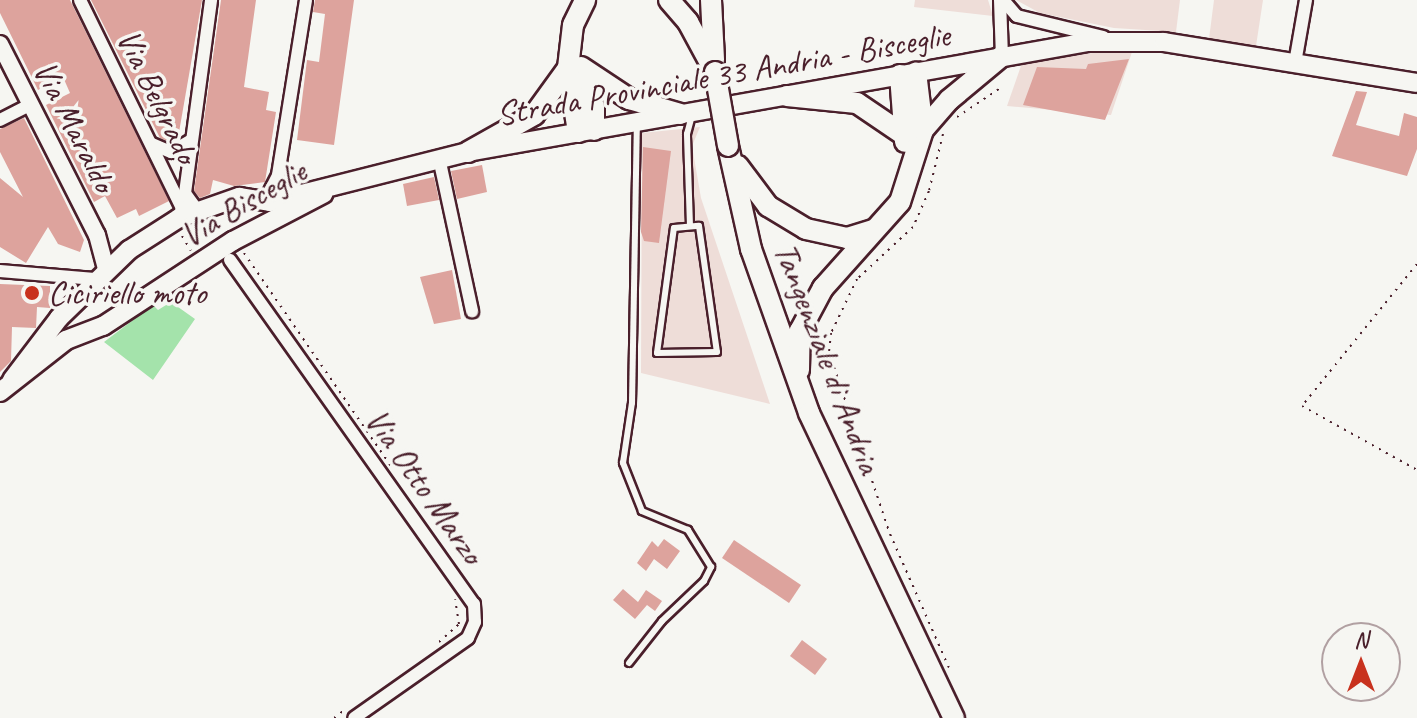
<!DOCTYPE html>
<style>
body{margin:0}
#map{position:relative;width:1417px;height:718px;overflow:hidden;background:#f6f6f2;font-family:Caveat,sans-serif}
div>[style]{position:absolute}
.built>*{inset:0;background:#eeddd8}
.green>*{inset:0;background:#a4e3ab}
.building>*{inset:0;background:#dda39d}
.path>*{height:2px;margin-top:-1px;transform-origin:0;background:repeating-linear-gradient(90deg,#4a1f2b 0 2px,transparent 0 8px)}
.roads{filter:drop-shadow(2px 0 #4a1f2b) drop-shadow(-2px 0 #4a1f2b) drop-shadow(0 2px #4a1f2b) drop-shadow(0 -2px #4a1f2b)}
.service>*{height:6px;margin:-3px;padding:0 3px;transform-origin:3px;border-radius:3px;background:#f6f6f2}
.minor>*{height:12px;margin:-6px;padding:0 6px;transform-origin:6px;border-radius:6px;background:#f6f6f2}
.tertiary>*{height:16px;margin:-8px;padding:0 8px;transform-origin:8px;border-radius:8px;background:#f6f6f2}
.secondary>*{height:18px;margin:-9px;padding:0 9px;transform-origin:9px;border-radius:9px;background:#f6f6f2}
.primary>*{height:20px;margin:-10px;padding:0 10px;transform-origin:10px;border-radius:10px;background:#f6f6f2}
.bridges{filter:drop-shadow(2px 0 #4a1f2b) drop-shadow(-2px 0 #4a1f2b) drop-shadow(0 2px #4a1f2b) drop-shadow(0 -2px #4a1f2b)}
.primary-bridge>*{height:20px;margin:-10px;padding:0 10px;transform-origin:10px;border-radius:10px;background:#f6f6f2}
.dots>*{width:22px;height:22px;translate:-50% -50%;box-sizing:border-box;border:4px solid #f6f6f2;border-radius:50%}
span{translate:-50% -50%;white-space:nowrap;text-align:center;line-height:1.15;-webkit-text-stroke:7px #f6f6f2;paint-order:stroke}
.street-label{font-size:34px;color:#4a1f2b}
.poi-label{font-size:34px;color:#4a1f2b}
.left{translate:0 -50%;text-align:left}
.north{position:absolute;left:1321px;top:622px;width:80px;height:80px;box-sizing:border-box;background:#f6f6f2;border:2px solid #b1a0a2;border-radius:50%;rotate:0deg;font-size:22px;font-weight:700;line-height:32px;text-align:center;color:#4a1f2b}
.north::after{content:'';display:block;margin:auto;width:28px;height:36px;background:#c8321e;clip-path:polygon(50% 0,100% 100%,50% 72%,0 100%)}
</style>
<div id="map">
<div class="built">
<div style="clip-path:polygon(915px 0,988px 0,993px 16px,914px 7px)"></div>
<div style="clip-path:polygon(1016px 0,1180px 0,1176px 32px,1114px 28px,1040px 13px)"></div>
<div style="clip-path:polygon(1214px 0,1263px 0,1256px 46px,1209px 39px)"></div>
<div style="clip-path:polygon(1133px 49px,1111px 115px,1007px 106px,1023px 60px)"></div>
<div style="clip-path:polygon(700px 127px,692px 146px,701px 198px,770px 404px,641px 373px,642px 133px)"></div>
</div>
<div class="green">
<div style="clip-path:polygon(171px 302px,195px 319px,153px 380px,104px 342px,153px 305px,158px 310px)"></div>
</div>
<div class="building">
<div style="clip-path:polygon(0 0,70px 0,169px 201px,139px 216px,136px 209px,117px 218px,105px 196px,94px 202px,46px 105px,70px 93px,63px 77px,38px 90px,0 13px)"></div>
<div style="clip-path:polygon(91px 0,202px 0,178px 138px,170px 142px,160px 138px)"></div>
<div style="clip-path:polygon(221px 0,256px 0,244px 87px,269px 92px,266px 110px,276px 112px,265px 182px,234px 186px,213px 180px,210px 194px,200px 198px,194px 191px)"></div>
<div style="clip-path:polygon(315px 0,354px 0,334px 145px,297px 140px,307px 60px,319px 62px,325px 14px,313px 12px)"></div>
<div style="clip-path:polygon(1129px 59px,1105px 120px,1023px 105px,1037px 67px,1086px 69px,1088px 64px)"></div>
<div style="clip-path:polygon(1356px 91px,1367px 92px,1356px 125px,1399px 136px,1404px 113px,1417px 117px,1417px 149px,1407px 176px,1332px 156px)"></div>
<div style="clip-path:polygon(24px 118px,84px 240px,80px 252px,58px 244px,48px 227px,26px 263px,0 247px,0 178px,23px 197px,0 152px,0 129px)"></div>
<div style="clip-path:polygon(643px 147px,671px 151px,659px 243px,644px 241px,641px 232px)"></div>
<div style="clip-path:polygon(482px 165px,487px 192px,457px 199px,451px 171px)"></div>
<div style="clip-path:polygon(434px 177px,439px 200px,407px 206px,403px 184px)"></div>
<div style="clip-path:polygon(452px 270px,461px 319px,434px 324px,420px 277px)"></div>
<div style="clip-path:polygon(0 284px,50px 286px,50px 308px,37px 307px,36px 328px,12px 327px,11px 361px,0 372px)"></div>
<div style="clip-path:polygon(664px 539px,680px 551px,667px 569px,654px 559px,646px 571px,637px 563px,652px 541px,658px 547px)"></div>
<div style="clip-path:polygon(734px 540px,801px 585px,789px 603px,722px 558px)"></div>
<div style="clip-path:polygon(623px 589px,638px 602px,646px 590px,662px 601px,655px 611px,647px 605px,635px 619px,613px 600px)"></div>
<div style="clip-path:polygon(802px 640px,827px 659px,815px 675px,790px 656px)"></div>
</div>
<div class="path">
<div style="left:957px;top:117px;width:54px;rotate:-33.7deg"></div>
<div style="left:943px;top:134px;width:59px;rotate:103.8deg"></div>
<div style="left:929px;top:191px;width:39px;rotate:114deg"></div>
<div style="left:913px;top:227px;width:76px;rotate:137.1deg"></div>
<div style="left:857px;top:279px;width:60px;rotate:115.7deg"></div>
<div style="left:831px;top:333px;width:19px;rotate:96deg"></div>
<div style="left:829px;top:352px;width:192px;rotate:71.5deg"></div>
<div style="left:890px;top:534px;width:146px;rotate:66.2deg"></div>
<div style="left:182px;top:236px;width:17px;rotate:59deg"></div>
<div style="left:244px;top:253px;width:262px;rotate:55.4deg"></div>
<div style="left:1417px;top:264px;width:183px;rotate:129deg"></div>
<div style="left:1302px;top:406px;width:132px;rotate:29.1deg"></div>
<div style="left:439px;top:642px;width:27px;rotate:-42deg"></div>
<div style="left:459px;top:624px;width:25px;rotate:-99deg"></div>
<div style="left:334px;top:718px;width:11px;rotate:-38deg"></div>
</div>
<div class="roads">
<div class="service">
<div style="left:690px;top:226px;width:92px;rotate:-91.9deg"></div>
<div style="left:687px;top:134px;width:20px;rotate:-75deg"></div>
<div style="left:699px;top:226px;width:127px;rotate:81.9deg"></div>
<div style="left:717px;top:352px;width:60px;rotate:179deg"></div>
<div style="left:657px;top:353px;width:126px;rotate:-82.3deg"></div>
<div style="left:674px;top:228px;width:25px;rotate:-5deg"></div>
<div style="left:629px;top:663px;width:53px;rotate:-51.8deg"></div>
<div style="left:662px;top:621px;width:58px;rotate:-43.6deg"></div>
<div style="left:704px;top:581px;width:16px;rotate:-63deg"></div>
<div style="left:711px;top:567px;width:44px;rotate:-121.9deg"></div>
<div style="left:688px;top:530px;width:50px;rotate:-157.6deg"></div>
<div style="left:642px;top:511px;width:52px;rotate:-111.6deg"></div>
<div style="left:623px;top:463px;width:61px;rotate:-81.5deg"></div>
<div style="left:632px;top:403px;width:277px;rotate:-89deg"></div>
</div>
<div class="minor">
<div style="left:80px;top:0;width:232px;rotate:63.9deg"></div>
<div style="left:182px;top:208px;width:10px;rotate:107deg"></div>
<div style="left:1000px;top:0;width:56px;rotate:88deg"></div>
<div style="left:1003px;top:0;width:21px;rotate:49deg"></div>
<div style="left:1017px;top:16px;width:89px;rotate:13.7deg"></div>
<div style="left:1295px;top:63px;width:64px;rotate:-80.1deg"></div>
<div style="left:0;top:120px;width:34px;rotate:-27deg"></div>
<div style="left:152px;top:144px;width:21px;rotate:23deg"></div>
<div style="left:171px;top:152px;width:22px;rotate:-30deg"></div>
<div style="left:439px;top:158px;width:157px;rotate:77.8deg"></div>
<div style="left:256px;top:200px;width:13px;rotate:-23deg"></div>
<div style="left:268px;top:195px;width:22px;rotate:-63deg"></div>
<div style="left:278px;top:175px;width:177px;rotate:-80.9deg"></div>
<div style="left:195px;top:207px;width:17px;rotate:-126deg"></div>
<div style="left:185px;top:193px;width:195px;rotate:-82.3deg"></div>
<div style="left:230px;top:260px;width:422px;rotate:54.7deg"></div>
<div style="left:474px;top:604px;width:18px;rotate:87deg"></div>
<div style="left:475px;top:622px;width:17px;rotate:114deg"></div>
<div style="left:468px;top:638px;width:139px;rotate:144.9deg"></div>
<div style="left:0;top:271px;width:95px;rotate:4.8deg"></div>
</div>
<div class="tertiary">
<div style="left:0;top:44px;width:214px;rotate:63.1deg"></div>
<div style="left:97px;top:235px;width:35px;rotate:75deg"></div>
</div>
<div class="secondary">
<div style="left:12px;top:380px;width:78px;rotate:-52.8deg"></div>
<div style="left:59px;top:318px;width:98px;rotate:-44.2deg"></div>
<div style="left:129px;top:250px;width:59px;rotate:-32.6deg"></div>
<div style="left:179px;top:218px;width:64px;rotate:-19.3deg"></div>
<div style="left:239px;top:197px;width:31px;rotate:9deg"></div>
<div style="left:270px;top:202px;width:204px;rotate:-14.2deg"></div>
<div style="left:468px;top:152px;width:630px;rotate:-10.06deg"></div>
<div style="left:1088px;top:42px;width:76px"></div>
<div style="left:1164px;top:42px;width:256px;rotate:9.2deg"></div>
<div style="left:0;top:392px;width:84px;rotate:-38.2deg"></div>
<div style="left:66px;top:340px;width:40px;rotate:-21deg"></div>
<div style="left:103px;top:326px;width:155px;rotate:-33.2deg"></div>
<div style="left:233px;top:241px;width:102px;rotate:-27.6deg"></div>
</div>
<div class="primary">
<div style="left:669px;top:0;width:29px;rotate:49deg"></div>
<div style="left:688px;top:22px;width:57px;rotate:61.6deg"></div>
<div style="left:711px;top:0;width:60px;rotate:87.1deg"></div>
<div style="left:581px;top:67px;width:58px;rotate:33.7deg"></div>
<div style="left:629px;top:99px;width:53px;rotate:16.4deg"></div>
<div style="left:581px;top:68px;width:41px;rotate:71.6deg"></div>
<div style="left:594px;top:107px;width:23px;rotate:90deg"></div>
<div style="left:900px;top:75px;width:67px;rotate:85.7deg"></div>
<div style="left:787px;top:96px;width:70px;rotate:5.7deg"></div>
<div style="left:857px;top:103px;width:57px;rotate:34.2deg"></div>
<div style="left:923px;top:130px;width:40px;rotate:-49deg"></div>
<div style="left:949px;top:100px;width:69px;rotate:-39.7deg"></div>
<div style="left:578px;top:132px;width:65px;rotate:-98.9deg"></div>
<div style="left:568px;top:68px;width:43px;rotate:-83.4deg"></div>
<div style="left:573px;top:25px;width:28px;rotate:-64deg"></div>
<div style="left:728px;top:146px;width:106px;rotate:77.4deg"></div>
<div style="left:751px;top:249px;width:174px;rotate:70.5deg"></div>
<div style="left:809px;top:413px;width:338px;rotate:64.6deg"></div>
<div style="left:468px;top:152px;width:76px;rotate:-29.3deg"></div>
<div style="left:534px;top:115px;width:58px;rotate:-54.1deg"></div>
<div style="left:738px;top:166px;width:50px;rotate:53.1deg"></div>
<div style="left:768px;top:206px;width:44px;rotate:31.2deg"></div>
<div style="left:806px;top:229px;width:42px;rotate:12.4deg"></div>
<div style="left:847px;top:238px;width:27px;rotate:-17deg"></div>
<div style="left:799px;top:370px;width:39px;rotate:-89deg"></div>
<div style="left:800px;top:331px;width:49px;rotate:-61.9deg"></div>
<div style="left:823px;top:288px;width:115px;rotate:-48.2deg"></div>
<div style="left:900px;top:202px;width:76px;rotate:-72.3deg"></div>
<div style="left:923px;top:130px;width:58px;rotate:-96.9deg"></div>
</div>
</div>
<div class="bridges">
<div class="primary-bridge">
<div style="left:715px;top:72px;width:75px;rotate:80deg"></div>
</div>
</div>
<div class="dots">
<div style="left:32px;top:293px;background:#c8321e"></div>
</div>
<div class="street-label">
<span style="left:723px;top:74px;rotate:-10deg">Strada Provinciale 33 Andria - Bisceglie</span>
<span style="left:158px;top:96px;rotate:64deg">Via Belgrado</span>
<span style="left:75px;top:126px;rotate:63deg">Via Maraldo</span>
<span style="left:243px;top:203px;rotate:-30deg">Via Bisceglie</span>
<span style="left:828px;top:358px;rotate:69deg">Tangenziale di Andria</span>
<span style="left:425px;top:486px;rotate:55deg">Via Otto Marzo</span>
</div>
<div class="poi-label">
<span class="left" style="left:48px;top:293px">Ciciriello moto</span>
</div>
<div class="north">N</div>
</div>
